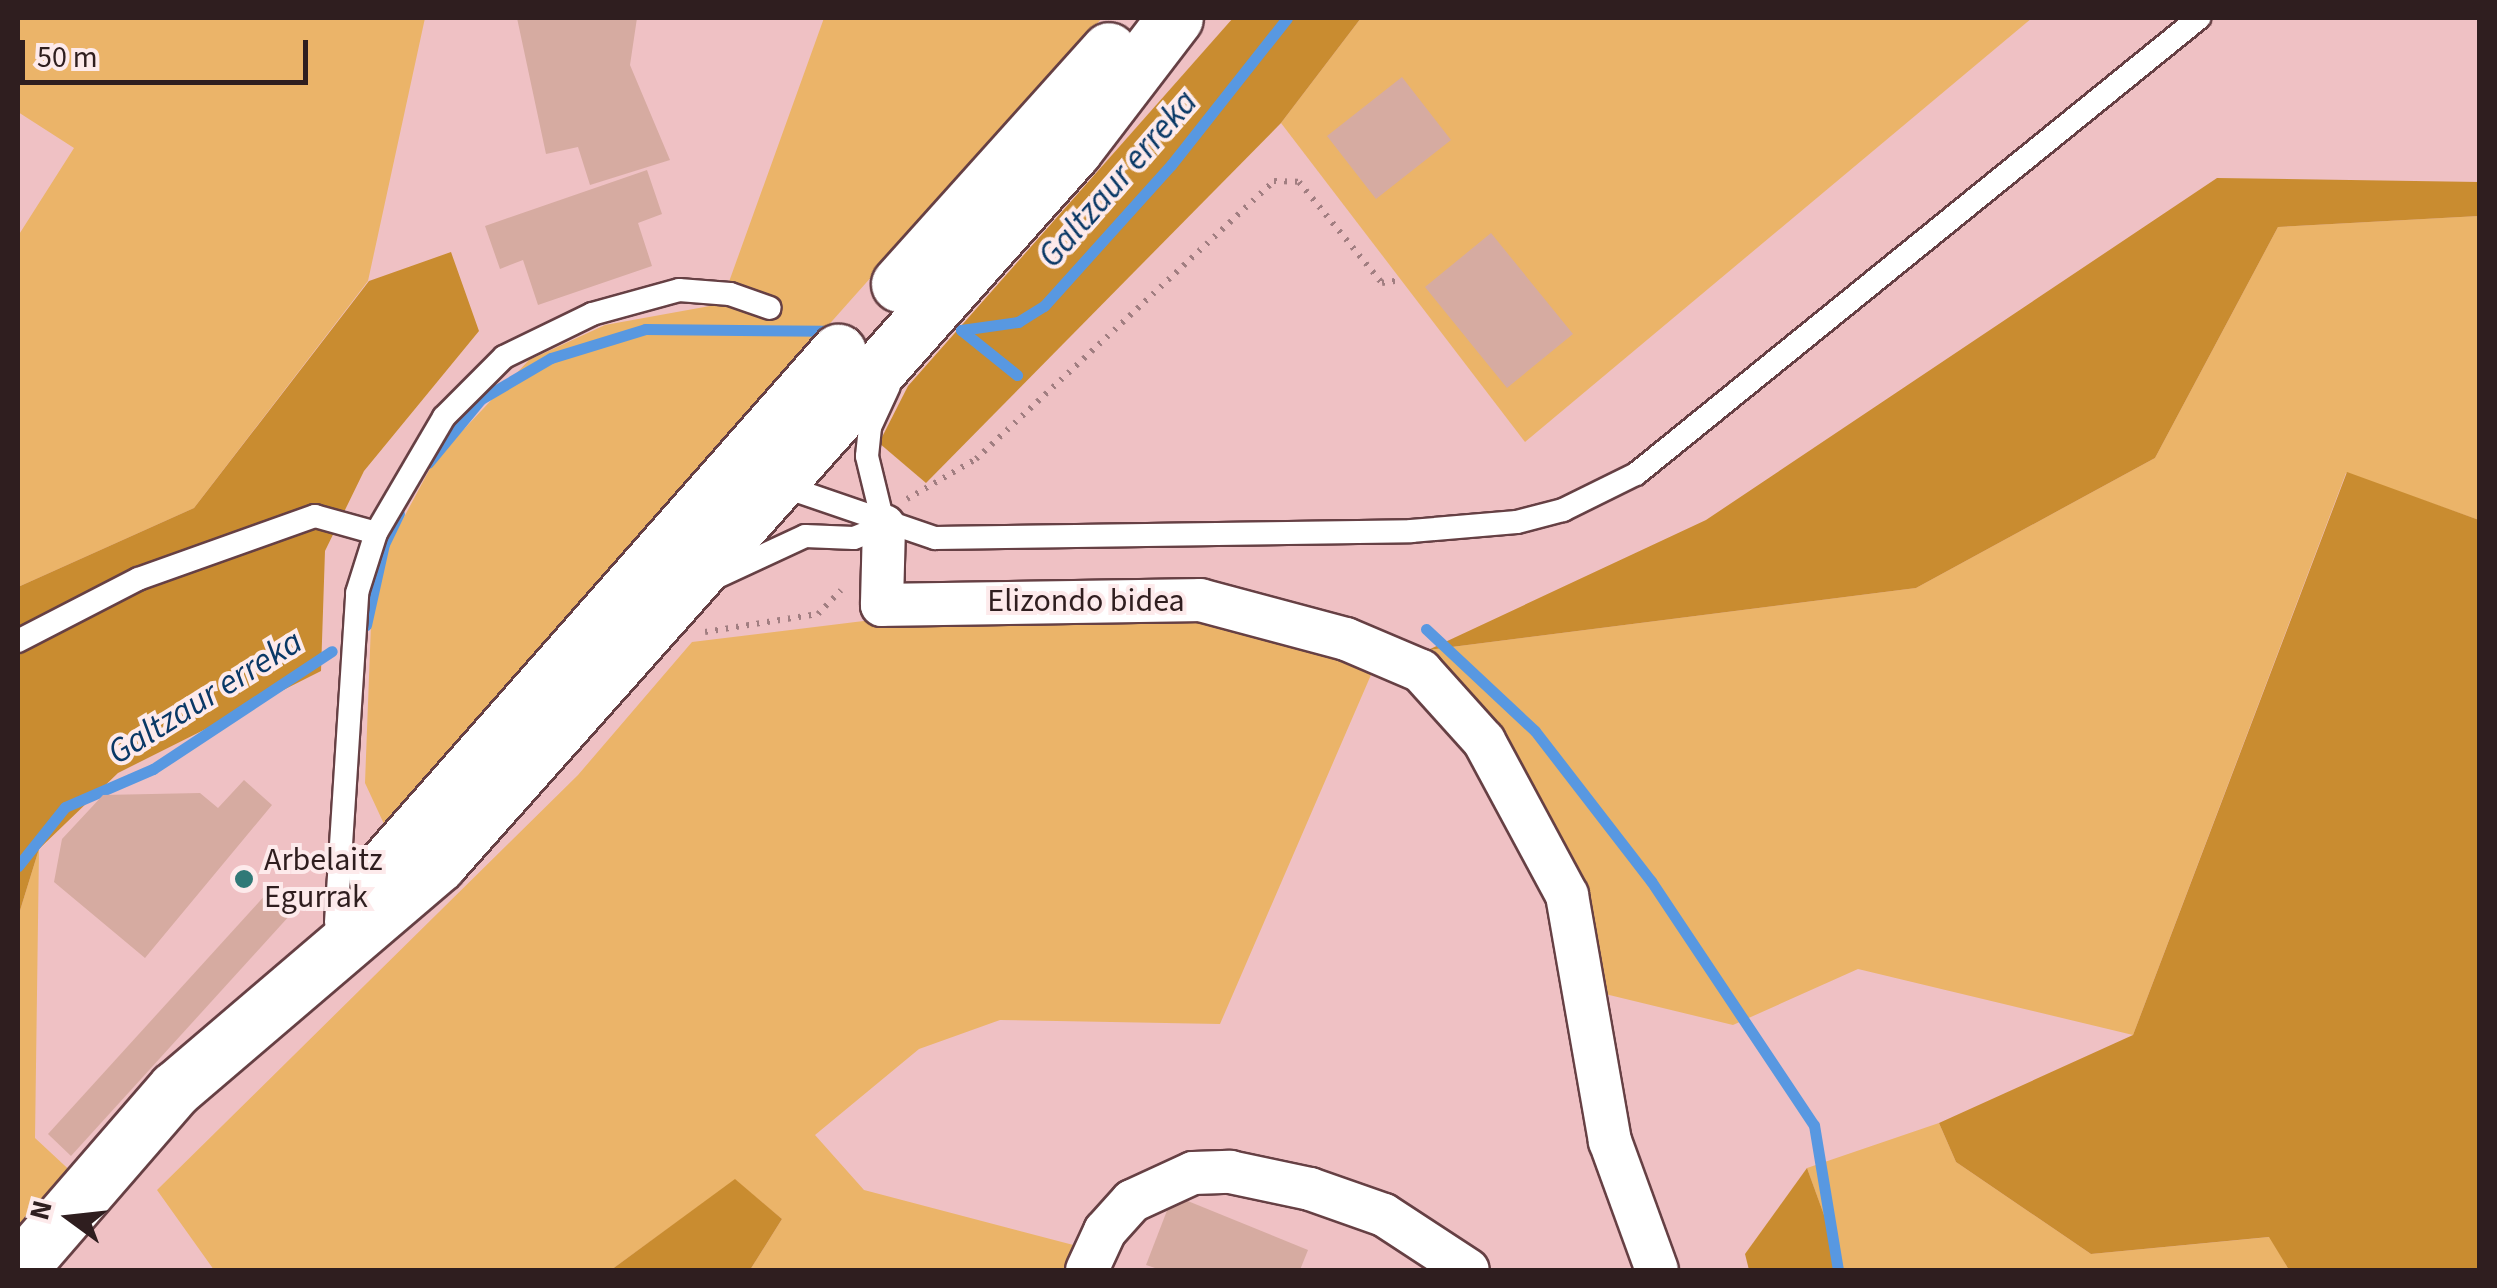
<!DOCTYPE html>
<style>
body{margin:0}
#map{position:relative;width:2497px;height:1288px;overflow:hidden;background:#efc1c4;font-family:"Source Sans 3",sans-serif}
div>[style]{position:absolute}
.green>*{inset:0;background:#ebb469}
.forest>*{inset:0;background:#c98c30}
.stream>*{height:11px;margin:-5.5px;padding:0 5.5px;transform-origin:5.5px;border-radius:5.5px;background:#5898e1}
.building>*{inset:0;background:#d6aba1}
.path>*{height:6px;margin-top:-3px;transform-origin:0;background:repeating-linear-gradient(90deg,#a17e81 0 2.5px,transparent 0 10.5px)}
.roads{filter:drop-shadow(2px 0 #664044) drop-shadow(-2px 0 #664044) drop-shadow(0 2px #664044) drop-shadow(0 -2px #664044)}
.service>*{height:22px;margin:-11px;padding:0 11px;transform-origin:11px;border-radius:11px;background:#fff}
.minor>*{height:42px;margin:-21px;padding:0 21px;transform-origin:21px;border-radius:21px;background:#fff}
.secondary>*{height:55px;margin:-27.5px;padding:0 27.5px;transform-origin:27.5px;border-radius:27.5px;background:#fff}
.dots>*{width:28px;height:28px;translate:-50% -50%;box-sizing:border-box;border:5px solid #fdeaeb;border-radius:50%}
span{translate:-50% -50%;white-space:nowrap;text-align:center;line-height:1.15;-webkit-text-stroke:8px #fdeaeb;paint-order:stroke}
.street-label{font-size:32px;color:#2f1e1f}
.poi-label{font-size:32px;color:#2f1e1f}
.left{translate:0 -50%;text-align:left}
.water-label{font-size:35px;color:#093866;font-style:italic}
.frame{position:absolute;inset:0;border:20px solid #2f1e1f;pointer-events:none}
.north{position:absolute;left:20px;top:1168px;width:100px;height:100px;-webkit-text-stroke:8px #fdeaeb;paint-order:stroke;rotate:285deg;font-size:28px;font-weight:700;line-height:40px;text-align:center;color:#2f1e1f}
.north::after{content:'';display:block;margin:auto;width:35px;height:45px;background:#2f1e1f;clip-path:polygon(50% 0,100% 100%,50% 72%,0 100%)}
.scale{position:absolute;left:20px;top:40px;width:288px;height:45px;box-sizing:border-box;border:5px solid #2f1e1f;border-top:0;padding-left:12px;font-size:30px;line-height:35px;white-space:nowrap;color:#2f1e1f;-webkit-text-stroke:8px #fdeaeb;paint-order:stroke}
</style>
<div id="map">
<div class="green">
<div style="clip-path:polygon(18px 18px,425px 18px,368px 281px,194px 508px,18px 587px,18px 236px,74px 148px,18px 112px)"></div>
<div style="clip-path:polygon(824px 18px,1102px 18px,384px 824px,365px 783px,371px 624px,387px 549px,434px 461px,529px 360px,605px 325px,721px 304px)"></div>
<div style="clip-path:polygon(1361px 18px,2032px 18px,1525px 442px,1281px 123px)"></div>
<div style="clip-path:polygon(2479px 216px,2479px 520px,2346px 473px,2133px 1035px,1858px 969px,1733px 1025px,1601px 993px,1483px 717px,1428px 650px,1916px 588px,2155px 458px,2278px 227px)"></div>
<div style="clip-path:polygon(1184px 612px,1377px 661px,1220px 1024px,1000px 1020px,919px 1049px,815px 1135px,864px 1190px,1081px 1247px,1076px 1270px,750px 1270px,782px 1219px,735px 1180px,611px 1270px,214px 1270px,157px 1190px,578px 775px,692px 642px,888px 618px)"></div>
<div style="clip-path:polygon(39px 849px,35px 1138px,78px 1178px,18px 1241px,18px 917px)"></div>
<div style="clip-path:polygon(1939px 1123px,1956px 1162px,2091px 1254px,2270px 1237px,2289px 1270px,1844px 1270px,1807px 1168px)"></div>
</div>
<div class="forest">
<div style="clip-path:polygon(1233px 18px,1361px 18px,1281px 123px,926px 483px,879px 443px,908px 386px)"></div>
<div style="clip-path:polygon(2217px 178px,2479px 182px,2479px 216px,2278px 227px,2155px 458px,1916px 588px,1428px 650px,1706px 520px)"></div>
<div style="clip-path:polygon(451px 252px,479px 331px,364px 471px,325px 551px,321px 671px,118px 773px,39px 849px,18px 917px,18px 587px,194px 508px,369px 281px)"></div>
<div style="clip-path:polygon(2347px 472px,2479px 520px,2479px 1270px,2289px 1270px,2269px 1237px,2091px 1254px,1956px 1162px,1939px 1123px,2133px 1035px)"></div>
<div style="clip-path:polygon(1807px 1168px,1844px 1270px,1749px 1270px,1745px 1254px)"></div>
<div style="clip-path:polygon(735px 1179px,782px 1219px,750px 1270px,611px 1270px)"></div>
</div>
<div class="stream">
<div style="left:961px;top:330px;width:58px;rotate:-8deg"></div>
<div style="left:1018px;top:322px;width:31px;rotate:-32deg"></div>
<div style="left:1044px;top:306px;width:190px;rotate:-48deg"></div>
<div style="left:1171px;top:165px;width:187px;rotate:-51.7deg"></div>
<div style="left:961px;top:330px;width:72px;rotate:38.8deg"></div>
<div style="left:428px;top:463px;width:83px;rotate:-50.4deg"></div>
<div style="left:481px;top:399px;width:81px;rotate:-30.4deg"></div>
<div style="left:551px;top:358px;width:98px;rotate:-17.1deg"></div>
<div style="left:645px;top:329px;width:178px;rotate:0.6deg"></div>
<div style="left:366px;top:625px;width:83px;rotate:-77.5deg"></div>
<div style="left:384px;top:544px;width:34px;rotate:-64deg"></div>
<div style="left:1426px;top:629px;width:149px;rotate:43.1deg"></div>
<div style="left:1535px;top:731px;width:190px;rotate:52.3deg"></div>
<div style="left:1651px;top:881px;width:293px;rotate:56.3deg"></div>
<div style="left:1814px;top:1125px;width:147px;rotate:80.6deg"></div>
<div style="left:18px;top:866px;width:75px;rotate:-51.5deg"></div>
<div style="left:65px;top:807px;width:96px;rotate:-23.4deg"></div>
<div style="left:153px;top:769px;width:214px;rotate:-33.4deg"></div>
</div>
<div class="building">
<div style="clip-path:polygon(517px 18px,637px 18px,630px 65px,670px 160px,590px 185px,578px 147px,546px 154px)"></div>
<div style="clip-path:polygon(1402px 77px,1451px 140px,1376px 199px,1327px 136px)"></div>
<div style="clip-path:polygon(647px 170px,662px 214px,638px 223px,652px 266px,538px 305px,523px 260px,500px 269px,485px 226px)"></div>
<div style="clip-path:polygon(1491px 233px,1573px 334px,1507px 388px,1425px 287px)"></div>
<div style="clip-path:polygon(244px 780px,272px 805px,145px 958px,54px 882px,62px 839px,103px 795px,200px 793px,218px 808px)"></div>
<div style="clip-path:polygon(268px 892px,291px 914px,71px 1156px,48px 1134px)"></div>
<div style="clip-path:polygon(1173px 1195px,1308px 1250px,1300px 1270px,1161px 1270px,1146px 1265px)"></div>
</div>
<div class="path">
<div style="left:907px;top:499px;width:80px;rotate:-30.1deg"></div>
<div style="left:976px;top:459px;width:408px;rotate:-43deg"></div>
<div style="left:1274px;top:181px;width:25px;rotate:2deg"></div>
<div style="left:1299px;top:182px;width:131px;rotate:50.6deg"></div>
<div style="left:1382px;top:283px;width:19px;rotate:-9deg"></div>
<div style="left:705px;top:632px;width:114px;rotate:-9.1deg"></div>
<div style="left:818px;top:614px;width:33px;rotate:-46deg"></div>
</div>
<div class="roads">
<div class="service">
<div style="left:780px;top:485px;width:164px;rotate:18.9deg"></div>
<div style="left:935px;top:538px;width:476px;rotate:-0.8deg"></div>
<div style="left:1411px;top:531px;width:106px;rotate:-4.9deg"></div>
<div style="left:1517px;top:522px;width:48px;rotate:-14.6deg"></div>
<div style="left:1563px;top:510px;width:81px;rotate:-26.3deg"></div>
<div style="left:1636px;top:474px;width:725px;rotate:-39.01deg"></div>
<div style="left:884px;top:526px;width:72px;rotate:-103.7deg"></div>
<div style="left:867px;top:456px;width:29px;rotate:-84deg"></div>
<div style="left:870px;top:427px;width:45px;rotate:-65.1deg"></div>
<div style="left:719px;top:576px;width:95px;rotate:-24.9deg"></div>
<div style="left:805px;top:536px;width:49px;rotate:2.3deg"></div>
<div style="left:854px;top:538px;width:32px;rotate:-22deg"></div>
<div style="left:18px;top:641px;width:135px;rotate:-27.3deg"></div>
<div style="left:138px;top:579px;width:188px;rotate:-19.6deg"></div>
<div style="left:315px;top:516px;width:63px;rotate:15.6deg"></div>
<div style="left:336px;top:922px;width:330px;rotate:-86.3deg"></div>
<div style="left:357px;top:593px;width:63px;rotate:-72.4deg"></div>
<div style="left:376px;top:533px;width:134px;rotate:-59.6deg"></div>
<div style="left:444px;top:417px;width:85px;rotate:-45deg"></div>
<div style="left:504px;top:357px;width:98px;rotate:-26deg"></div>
<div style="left:592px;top:314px;width:90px;rotate:-15.4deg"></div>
<div style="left:679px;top:290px;width:51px;rotate:4.5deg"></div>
<div style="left:730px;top:294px;width:42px;rotate:19.3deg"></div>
</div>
<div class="minor">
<div style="left:884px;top:526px;width:79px;rotate:91.5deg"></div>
<div style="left:882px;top:605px;width:318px;rotate:-0.9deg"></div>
<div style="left:1200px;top:600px;width:151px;rotate:15deg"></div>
<div style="left:1346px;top:639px;width:82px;rotate:23.1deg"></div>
<div style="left:1421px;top:671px;width:94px;rotate:48deg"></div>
<div style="left:1484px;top:741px;width:175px;rotate:61.7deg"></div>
<div style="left:1567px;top:895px;width:250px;rotate:80.1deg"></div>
<div style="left:1610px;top:1141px;width:137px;rotate:70deg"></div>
<div style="left:1087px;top:1270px;width:43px;rotate:-65.2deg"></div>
<div style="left:1105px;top:1231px;width:40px;rotate:-48deg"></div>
<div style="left:1132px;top:1201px;width:67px;rotate:-24.7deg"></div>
<div style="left:1193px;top:1173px;width:37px;rotate:-2deg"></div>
<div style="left:1230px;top:1172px;width:82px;rotate:12deg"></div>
<div style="left:1310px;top:1189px;width:78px;rotate:19.4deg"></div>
<div style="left:1384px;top:1215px;width:100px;rotate:33.2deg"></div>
</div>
<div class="secondary">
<div style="left:899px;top:284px;width:314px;rotate:-48.1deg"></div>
<div style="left:376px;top:876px;width:699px;rotate:-48.6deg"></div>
<div style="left:18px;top:1270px;width:240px;rotate:-49.1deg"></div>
<div style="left:175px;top:1089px;width:346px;rotate:-40.5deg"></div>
<div style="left:438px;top:864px;width:956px;rotate:-48.31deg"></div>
<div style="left:1074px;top:150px;width:166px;rotate:-52.6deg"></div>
</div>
</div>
<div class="dots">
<div style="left:244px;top:879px;background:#307977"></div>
</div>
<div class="street-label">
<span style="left:1086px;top:601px">Elizondo bidea</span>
</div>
<div class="poi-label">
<span class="left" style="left:264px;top:879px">Arbelaitz<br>Egurrak</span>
</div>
<div class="water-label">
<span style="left:1118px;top:179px;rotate:-49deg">Galtzaur erreka</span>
<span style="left:205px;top:697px;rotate:-32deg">Galtzaur erreka</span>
</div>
<div class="frame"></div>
<div class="north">N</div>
<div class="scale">50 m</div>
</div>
